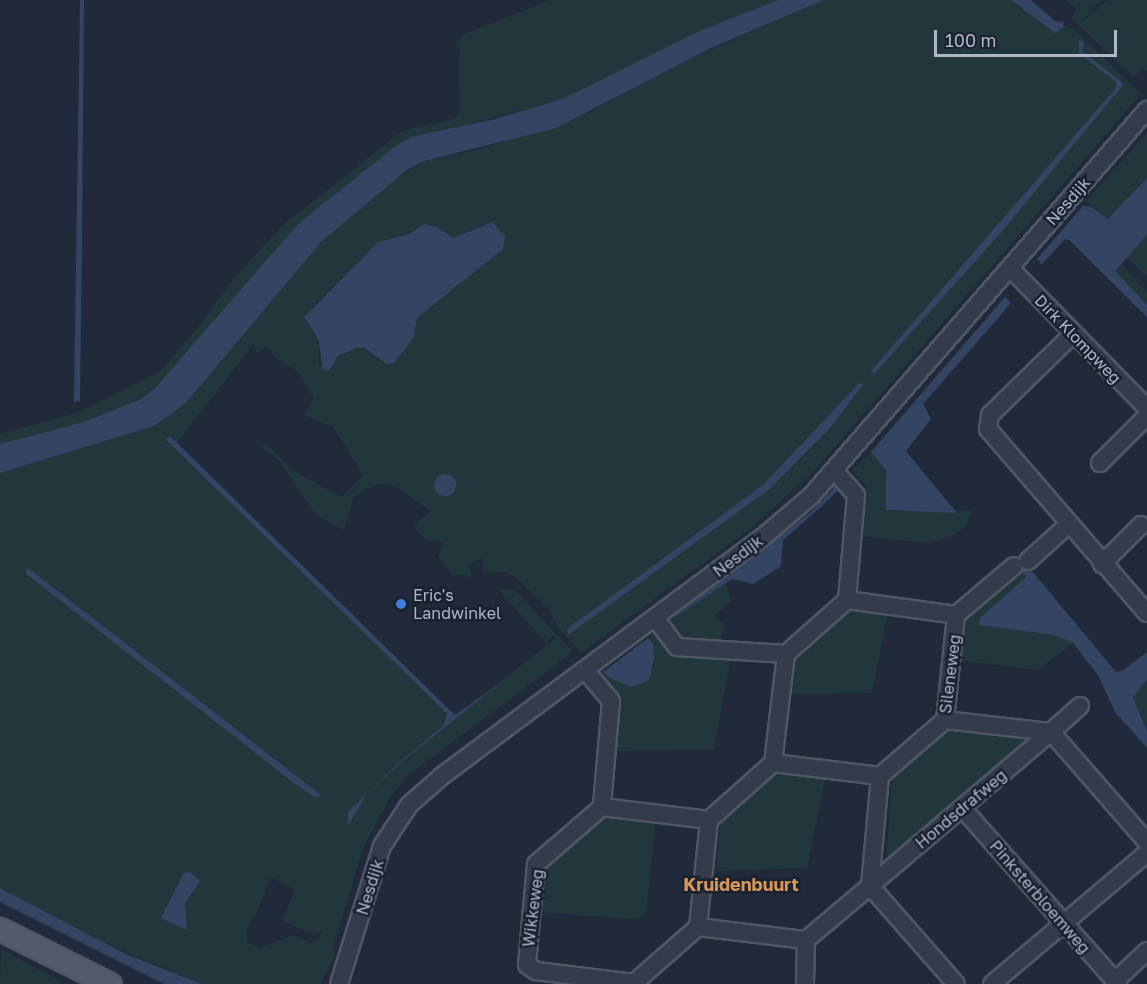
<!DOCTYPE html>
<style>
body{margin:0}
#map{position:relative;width:1147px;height:984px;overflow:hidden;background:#202a3a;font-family:"Golos Text",sans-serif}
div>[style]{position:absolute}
.green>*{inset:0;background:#22373b}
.water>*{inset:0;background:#334563}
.round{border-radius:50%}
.roads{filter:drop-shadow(2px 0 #4f5765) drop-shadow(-2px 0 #4f5765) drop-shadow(0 2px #4f5765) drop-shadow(0 -2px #4f5765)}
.minor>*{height:16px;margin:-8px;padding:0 8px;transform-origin:8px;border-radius:8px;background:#343c4b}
.major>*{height:21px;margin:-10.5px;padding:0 10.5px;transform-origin:10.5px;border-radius:10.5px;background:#525b6b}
.dots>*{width:16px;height:16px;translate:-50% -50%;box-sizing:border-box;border:3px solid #1a212f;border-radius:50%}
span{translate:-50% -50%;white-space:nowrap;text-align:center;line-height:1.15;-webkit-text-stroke:5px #1a212f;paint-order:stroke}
.street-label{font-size:16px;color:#afb7c7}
.poi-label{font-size:16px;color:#afb7c7}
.left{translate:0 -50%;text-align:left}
.neighbourhood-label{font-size:18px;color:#d89759;font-weight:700}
.scale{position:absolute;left:934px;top:30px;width:183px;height:27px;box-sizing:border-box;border:3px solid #afb7c7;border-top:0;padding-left:8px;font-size:18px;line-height:21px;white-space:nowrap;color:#afb7c7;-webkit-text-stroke:4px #1a212f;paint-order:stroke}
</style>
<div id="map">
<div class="green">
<div style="clip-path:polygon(551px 0,778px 0,697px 32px,562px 99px,467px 125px,331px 200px,299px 223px,175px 369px,141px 399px,84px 422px,0 444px,0 434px,79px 412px,159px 372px,197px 329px,228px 285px,282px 226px,402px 131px,454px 119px,460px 110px,459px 46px,454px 48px,462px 35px)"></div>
<div style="clip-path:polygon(evenodd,824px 0,1011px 0,1020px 8px,1074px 29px,1141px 94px,814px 471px,751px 528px,581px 653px,559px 629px,548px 608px,514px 576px,504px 572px,484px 574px,482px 558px,468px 565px,472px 577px,451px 574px,438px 556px,444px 543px,425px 539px,413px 526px,431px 511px,395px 486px,378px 484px,353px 497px,344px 531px,315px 514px,280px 462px,262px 447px,266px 444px,292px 470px,342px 497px,363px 475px,333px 427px,304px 415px,314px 398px,297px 371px,278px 360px,267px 347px,256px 353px,254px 343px,177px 443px,170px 436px,166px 441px,447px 714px,445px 725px,556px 638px,553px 636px,546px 643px,496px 587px,515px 590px,573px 652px,406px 777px,391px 796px,364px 846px,333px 947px,335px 955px,321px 984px,203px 984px,114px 947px,0 888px,0 473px,154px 426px,186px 403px,321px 242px,392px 182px,424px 161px,481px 149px,590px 112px,658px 73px,824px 0,486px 223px,458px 287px,438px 298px,417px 319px,415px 334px,379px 360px,364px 348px,357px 348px,338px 356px,329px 371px,319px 364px,319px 341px,306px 322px,313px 306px,370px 250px,386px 239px,409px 234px,418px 227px,431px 224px,453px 238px,486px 223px,824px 0,860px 382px,863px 386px,830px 428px,771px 488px,568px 634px,567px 629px,764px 484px,860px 382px,824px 0,28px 569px,160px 670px,321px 795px,295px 784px,25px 573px,28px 569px,824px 0,270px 877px,295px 890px,282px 921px,314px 935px,322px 931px,319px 939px,310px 943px,293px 935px,260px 948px,248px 943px,246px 931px,259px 908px,270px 877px)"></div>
<div style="clip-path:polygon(1066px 0,1106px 0,1095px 5px,1082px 22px,1108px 0,1147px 0,1147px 71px,1142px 67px,1134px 77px,1072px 19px,1076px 9px)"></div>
<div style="clip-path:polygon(1147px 133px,1147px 178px,1112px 216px,1103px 218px,1086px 201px)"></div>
<div style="clip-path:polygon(1147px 235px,1147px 277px,1126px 256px)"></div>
<div style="clip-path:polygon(1120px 263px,1147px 292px,1147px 305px,1115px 273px)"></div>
<div style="clip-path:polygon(871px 452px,884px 466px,891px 511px,972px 511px,966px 527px,949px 537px,927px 543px,861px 536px,866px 486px,852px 471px)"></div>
<div style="clip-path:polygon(1021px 571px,1026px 577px,980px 618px,979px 625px,1054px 635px,1073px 643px,1038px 670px,958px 660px,963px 621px)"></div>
<div style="clip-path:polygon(726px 583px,731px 601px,715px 615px,724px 626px,719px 645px,682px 642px,667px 622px)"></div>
<div style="clip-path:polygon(849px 607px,888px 612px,872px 693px,789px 694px,795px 654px)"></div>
<div style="clip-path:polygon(656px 632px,731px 656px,714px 750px,610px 751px,598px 676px,603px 672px,619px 682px,654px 668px,653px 645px,648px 638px)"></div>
<div style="clip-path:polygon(1147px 679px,1147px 731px,1133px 698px)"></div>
<div style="clip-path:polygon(950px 726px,1038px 736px,886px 866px,892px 776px)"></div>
<div style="clip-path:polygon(779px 770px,826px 775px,807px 868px,716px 871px,720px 823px)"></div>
<div style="clip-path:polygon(600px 816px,656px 819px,646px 912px,638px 920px,540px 912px,543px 865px)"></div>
<div style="clip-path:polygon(1px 949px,66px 984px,0 984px)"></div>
</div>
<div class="water">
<div style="clip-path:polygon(80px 0,84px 0,82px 236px,80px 401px,74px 402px)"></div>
<div style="clip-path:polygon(778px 0,824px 0,711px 48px,556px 128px,424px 161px,407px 170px,321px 242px,186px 403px,154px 426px,0 473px,0 444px,84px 422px,141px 399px,156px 387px,299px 223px,393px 148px,411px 137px,495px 119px,562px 99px,697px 32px)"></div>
<div style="clip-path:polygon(1011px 0,1031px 0,1055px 21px,1064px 22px,1063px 27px,1055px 33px)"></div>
<div style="clip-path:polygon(1079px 40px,1084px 42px,1082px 51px,1124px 84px,998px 236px,874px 374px,871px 371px,1115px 89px,1117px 83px,1079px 53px)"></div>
<div style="clip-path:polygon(1147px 178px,1147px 235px,1115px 271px,1147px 305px,1147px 317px,1069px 240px,1065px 239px,1042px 264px,1037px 259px,1083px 206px,1091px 207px,1108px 219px)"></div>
<div style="clip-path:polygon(492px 222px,505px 236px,503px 249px,417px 318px,414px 337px,394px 363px,387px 364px,364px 348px,357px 348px,338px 356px,329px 371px,322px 369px,319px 341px,304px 317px,378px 242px,409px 234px,424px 224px,437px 227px,453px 238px)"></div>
<div style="clip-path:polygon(1005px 297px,1011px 303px,923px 404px,931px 419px,906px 451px,957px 513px,886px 510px,886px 470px,871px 452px)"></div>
<div style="clip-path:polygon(860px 382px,863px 385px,830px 428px,771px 488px,568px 635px,567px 629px,764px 484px)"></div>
<div style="clip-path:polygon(170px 436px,455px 715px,500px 683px,405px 759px,366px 795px,348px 826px,348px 812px,399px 763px,444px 725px,447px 714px,166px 440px)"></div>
<div class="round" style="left:434px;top:474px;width:22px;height:22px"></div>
<div style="clip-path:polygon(835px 487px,838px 490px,822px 506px,783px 540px,781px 566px,753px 584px,732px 579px,671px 620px,811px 512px)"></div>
<div style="clip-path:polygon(1027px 565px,1116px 672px,1122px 671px,1147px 652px,1147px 679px,1133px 698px,1147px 731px,1147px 748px,1115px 712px,1098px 675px,1073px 643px,1054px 635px,979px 625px,980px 618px,1026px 577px,1021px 571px)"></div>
<div style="clip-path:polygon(28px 568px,160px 670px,321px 795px,316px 798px,295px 784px,25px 573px)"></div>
<div style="clip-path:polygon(648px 638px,653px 644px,654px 659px,649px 680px,631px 687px,608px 677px,603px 672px)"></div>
<div style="clip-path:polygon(190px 872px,200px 881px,185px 903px,187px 930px,161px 918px,184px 873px)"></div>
<div style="clip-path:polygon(0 888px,126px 954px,202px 984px,164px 984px,0 902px)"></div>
</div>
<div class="roads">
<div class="minor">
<div style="left:1010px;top:268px;width:196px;rotate:45.6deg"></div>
<div style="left:1073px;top:334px;width:116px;rotate:135.7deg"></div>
<div style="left:990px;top:415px;width:14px;rotate:98deg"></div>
<div style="left:988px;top:429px;width:243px;rotate:49.2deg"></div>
<div style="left:1100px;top:463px;width:66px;rotate:-45deg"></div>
<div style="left:1028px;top:561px;width:55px;rotate:-42.1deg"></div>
<div style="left:1102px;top:564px;width:55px;rotate:-45deg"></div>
<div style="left:847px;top:600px;width:110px;rotate:7.8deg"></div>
<div style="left:956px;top:615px;width:76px;rotate:-40.2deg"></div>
<div style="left:655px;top:618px;width:36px;rotate:53deg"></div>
<div style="left:677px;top:647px;width:109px;rotate:3.7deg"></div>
<div style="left:786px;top:654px;width:81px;rotate:-41.5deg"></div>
<div style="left:847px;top:600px;width:105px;rotate:-85.1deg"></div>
<div style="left:856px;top:495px;width:31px;rotate:-132deg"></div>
<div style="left:585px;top:670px;width:40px;rotate:50deg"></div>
<div style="left:611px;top:701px;width:106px;rotate:94.9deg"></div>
<div style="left:602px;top:807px;width:87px;rotate:139.2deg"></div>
<div style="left:536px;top:864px;width:101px;rotate:95.1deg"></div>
<div style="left:527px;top:965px;width:11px;rotate:34deg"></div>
<div style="left:536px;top:971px;width:99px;rotate:7deg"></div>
<div style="left:945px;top:720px;width:107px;rotate:6.5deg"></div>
<div style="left:1051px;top:732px;width:39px;rotate:-42deg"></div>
<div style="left:773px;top:763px;width:108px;rotate:6.9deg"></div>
<div style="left:880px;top:776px;width:86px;rotate:-40.7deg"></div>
<div style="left:945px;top:720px;width:106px;rotate:-84deg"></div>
<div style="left:602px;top:807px;width:108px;rotate:6.9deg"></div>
<div style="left:709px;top:820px;width:86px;rotate:-41.7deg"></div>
<div style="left:773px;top:763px;width:110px;rotate:-83.2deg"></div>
<div style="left:963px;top:809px;width:234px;rotate:48.5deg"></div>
<div style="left:698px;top:927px;width:109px;rotate:6.9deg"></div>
<div style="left:806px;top:940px;width:84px;rotate:-40.2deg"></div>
<div style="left:870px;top:886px;width:110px;rotate:-84.8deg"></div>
<div style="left:1115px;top:981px;width:44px;rotate:-43.2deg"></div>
<div style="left:634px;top:983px;width:85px;rotate:-41.2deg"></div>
<div style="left:698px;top:927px;width:108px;rotate:-84.1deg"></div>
<div style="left:339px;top:984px;width:145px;rotate:-72.7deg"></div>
<div style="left:382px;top:846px;width:49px;rotate:-56.6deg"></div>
<div style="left:409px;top:805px;width:44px;rotate:-41.3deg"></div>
<div style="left:442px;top:776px;width:400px;rotate:-36.7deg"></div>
<div style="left:763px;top:537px;width:63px;rotate:-40.5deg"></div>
<div style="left:811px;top:496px;width:512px;rotate:-48.96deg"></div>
<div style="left:805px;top:984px;width:44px;rotate:-88.7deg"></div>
<div style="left:956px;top:984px;width:130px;rotate:-131.3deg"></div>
<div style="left:870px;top:886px;width:238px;rotate:-40.4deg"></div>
<div style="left:1051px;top:732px;width:146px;rotate:48.9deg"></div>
<div style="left:992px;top:984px;width:203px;rotate:-40.2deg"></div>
</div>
<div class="major">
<div style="left:0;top:929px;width:123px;rotate:26.6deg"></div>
</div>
</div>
<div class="dots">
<div style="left:401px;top:604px;background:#3f7fe0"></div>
</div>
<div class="street-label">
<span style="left:1068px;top:201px;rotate:-49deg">Nesdijk</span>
<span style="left:1078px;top:339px;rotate:46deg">Dirk Klompweg</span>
<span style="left:738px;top:556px;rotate:-37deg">Nesdijk</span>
<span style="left:950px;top:674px;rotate:-83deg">Sileneweg</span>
<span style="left:961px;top:809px;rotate:-40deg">Hondsdrafweg</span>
<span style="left:370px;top:887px;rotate:-73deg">Nesdijk</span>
<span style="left:1040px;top:897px;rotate:49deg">Pinksterbloemweg</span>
<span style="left:533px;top:908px;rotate:-83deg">Wikkeweg</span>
</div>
<div class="poi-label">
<span class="left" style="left:413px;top:604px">Eric's<br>Landwinkel</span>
</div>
<div class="neighbourhood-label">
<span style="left:741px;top:884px">Kruidenbuurt</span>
</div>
<div class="scale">100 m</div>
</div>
